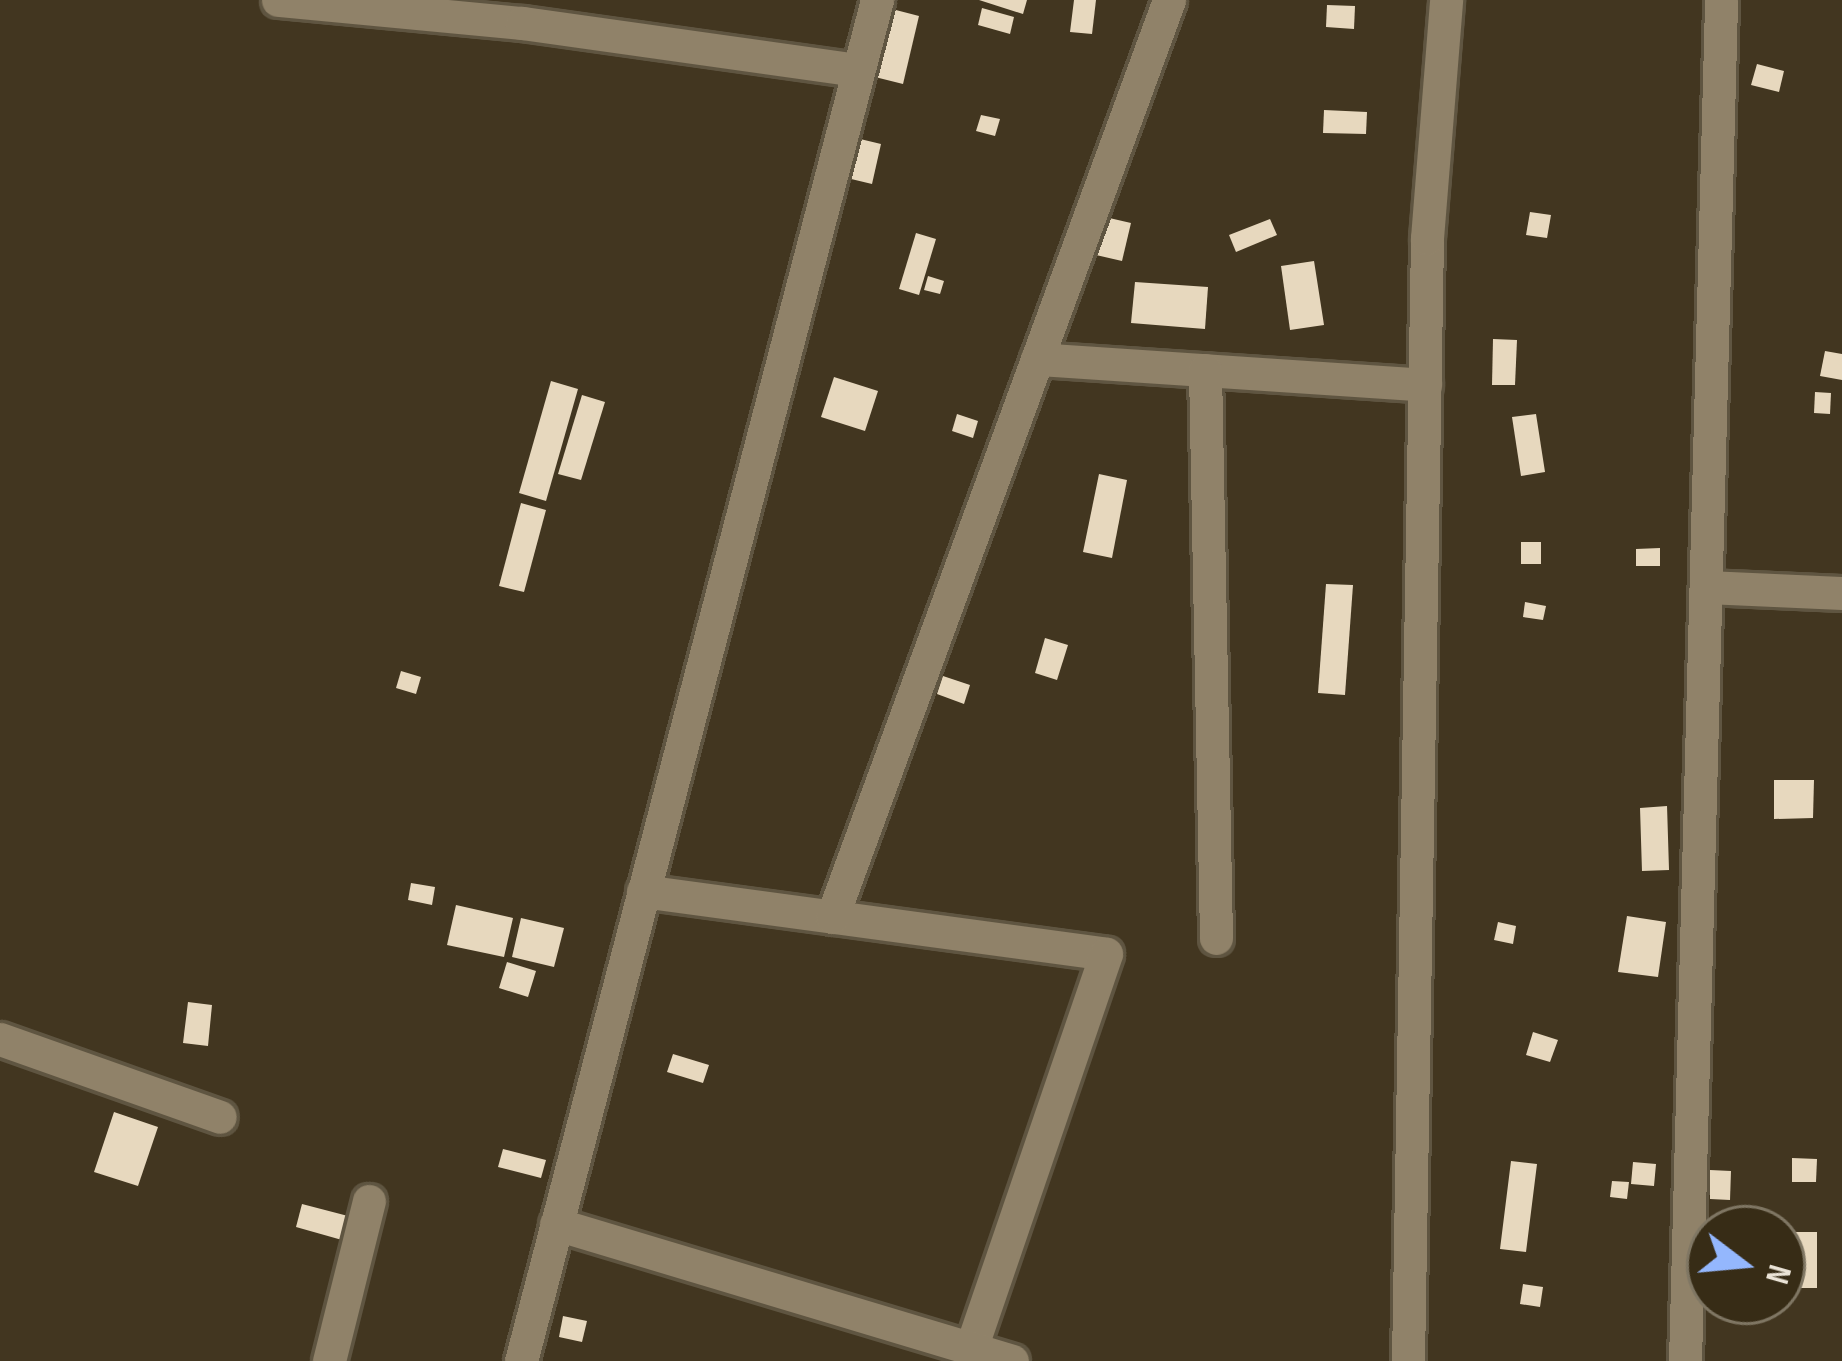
<!DOCTYPE html>
<style>
body{margin:0}
#map{position:relative;width:1842px;height:1361px;overflow:hidden;background:#423620;font-family:"Sofia Sans Condensed",sans-serif}
div>[style]{position:absolute}
.building>*{inset:0;background:#e7d8be}
.roads{filter:drop-shadow(3px 0 #5f5541) drop-shadow(-3px 0 #5f5541) drop-shadow(0 3px #5f5541) drop-shadow(0 -3px #5f5541)}
.minor>*{height:33px;margin:-16.5px;padding:0 16.5px;transform-origin:16.5px;border-radius:16.5px;background:#908269}
span{translate:-50% -50%;white-space:nowrap;text-align:center;line-height:1.15;-webkit-text-stroke:12px #372c16;paint-order:stroke}
.north{position:absolute;left:1686px;top:1205px;width:120px;height:120px;box-sizing:border-box;background:#372c16;border:3px solid #7f7663;border-radius:50%;rotate:106deg;font-size:33px;font-weight:700;line-height:48px;text-align:center;color:#ebe4d7}
.north::after{content:'';display:block;margin:auto;width:42px;height:54px;background:#94b7fd;clip-path:polygon(50% 0,100% 100%,50% 72%,0 100%)}
</style>
<div id="map">
<div class="building">
<div style="clip-path:polygon(979px 0,1027px 0,1023px 14px)"></div>
<div style="clip-path:polygon(1074px 0,1096px 0,1092px 34px,1070px 32px)"></div>
<div style="clip-path:polygon(1327px 5px,1355px 6px,1354px 29px,1326px 27px)"></div>
<div style="clip-path:polygon(982px 8px,1014px 17px,1010px 34px,978px 25px)"></div>
<div style="clip-path:polygon(892px 9px,919px 16px,903px 84px,875px 77px)"></div>
<div style="clip-path:polygon(1757px 64px,1784px 71px,1779px 92px,1751px 85px)"></div>
<div style="clip-path:polygon(1324px 110px,1367px 112px,1366px 134px,1323px 133px)"></div>
<div style="clip-path:polygon(981px 115px,1000px 119px,995px 136px,976px 131px)"></div>
<div style="clip-path:polygon(856px 138px,881px 144px,872px 184px,847px 178px)"></div>
<div style="clip-path:polygon(1530px 212px,1551px 215px,1547px 238px,1526px 235px)"></div>
<div style="clip-path:polygon(1105px 217px,1131px 223px,1122px 261px,1096px 255px)"></div>
<div style="clip-path:polygon(1270px 219px,1277px 235px,1236px 252px,1229px 235px)"></div>
<div style="clip-path:polygon(916px 233px,936px 239px,919px 295px,899px 289px)"></div>
<div style="clip-path:polygon(1314px 261px,1324px 325px,1290px 330px,1281px 266px)"></div>
<div style="clip-path:polygon(928px 276px,944px 281px,940px 294px,924px 290px)"></div>
<div style="clip-path:polygon(1135px 282px,1208px 287px,1205px 329px,1131px 323px)"></div>
<div style="clip-path:polygon(1493px 339px,1517px 340px,1515px 385px,1492px 385px)"></div>
<div style="clip-path:polygon(1825px 351px,1842px 354px,1842px 380px,1820px 376px)"></div>
<div style="clip-path:polygon(834px 377px,878px 391px,865px 431px,821px 417px)"></div>
<div style="clip-path:polygon(551px 381px,578px 389px,546px 501px,519px 493px)"></div>
<div style="clip-path:polygon(1815px 392px,1831px 393px,1830px 414px,1814px 413px)"></div>
<div style="clip-path:polygon(582px 395px,605px 402px,581px 480px,558px 474px)"></div>
<div style="clip-path:polygon(957px 414px,978px 421px,973px 438px,952px 431px)"></div>
<div style="clip-path:polygon(1536px 414px,1545px 472px,1521px 476px,1512px 417px)"></div>
<div style="clip-path:polygon(1099px 474px,1127px 480px,1112px 558px,1083px 552px)"></div>
<div style="clip-path:polygon(521px 503px,546px 510px,524px 592px,499px 586px)"></div>
<div style="clip-path:polygon(1521px 542px,1541px 542px,1541px 564px,1521px 564px)"></div>
<div style="clip-path:polygon(1660px 548px,1660px 566px,1636px 566px,1636px 549px)"></div>
<div style="clip-path:polygon(1326px 584px,1353px 585px,1345px 695px,1318px 693px)"></div>
<div style="clip-path:polygon(1525px 602px,1546px 606px,1543px 620px,1523px 617px)"></div>
<div style="clip-path:polygon(1045px 638px,1068px 645px,1057px 680px,1035px 673px)"></div>
<div style="clip-path:polygon(401px 671px,421px 677px,416px 694px,396px 688px)"></div>
<div style="clip-path:polygon(943px 676px,970px 685px,964px 704px,937px 694px)"></div>
<div style="clip-path:polygon(1774px 780px,1814px 780px,1813px 818px,1774px 819px)"></div>
<div style="clip-path:polygon(1667px 806px,1669px 870px,1642px 871px,1640px 808px)"></div>
<div style="clip-path:polygon(411px 883px,435px 887px,432px 905px,408px 900px)"></div>
<div style="clip-path:polygon(456px 905px,513px 918px,504px 957px,447px 945px)"></div>
<div style="clip-path:polygon(1627px 916px,1666px 922px,1658px 977px,1618px 972px)"></div>
<div style="clip-path:polygon(521px 918px,564px 928px,554px 967px,512px 957px)"></div>
<div style="clip-path:polygon(1498px 922px,1516px 926px,1513px 944px,1494px 940px)"></div>
<div style="clip-path:polygon(507px 962px,536px 971px,528px 997px,499px 988px)"></div>
<div style="clip-path:polygon(188px 1002px,212px 1005px,208px 1046px,183px 1043px)"></div>
<div style="clip-path:polygon(1533px 1032px,1558px 1040px,1550px 1062px,1526px 1055px)"></div>
<div style="clip-path:polygon(673px 1054px,709px 1065px,703px 1083px,667px 1072px)"></div>
<div style="clip-path:polygon(114px 1112px,158px 1127px,138px 1186px,94px 1172px)"></div>
<div style="clip-path:polygon(503px 1149px,546px 1160px,541px 1178px,498px 1167px)"></div>
<div style="clip-path:polygon(1792px 1158px,1817px 1159px,1816px 1182px,1792px 1182px)"></div>
<div style="clip-path:polygon(1511px 1161px,1537px 1164px,1526px 1252px,1500px 1249px)"></div>
<div style="clip-path:polygon(1633px 1162px,1656px 1164px,1654px 1186px,1631px 1184px)"></div>
<div style="clip-path:polygon(1710px 1170px,1731px 1171px,1730px 1200px,1710px 1199px)"></div>
<div style="clip-path:polygon(1612px 1181px,1629px 1182px,1627px 1199px,1610px 1197px)"></div>
<div style="clip-path:polygon(302px 1204px,348px 1216px,342px 1240px,296px 1227px)"></div>
<div style="clip-path:polygon(1794px 1232px,1817px 1232px,1817px 1288px,1795px 1288px)"></div>
<div style="clip-path:polygon(1523px 1284px,1543px 1287px,1540px 1307px,1520px 1304px)"></div>
<div style="clip-path:polygon(563px 1316px,587px 1321px,582px 1342px,559px 1337px)"></div>
</div>
<div class="roads">
<div class="minor">
<div style="left:278px;top:0;width:245px;rotate:5.4deg"></div>
<div style="left:522px;top:23px;width:337px;rotate:8deg"></div>
<div style="left:1037px;top:359px;width:389px;rotate:3.8deg"></div>
<div style="left:1205px;top:370px;width:568px;rotate:88.89deg"></div>
<div style="left:1706px;top:587px;width:136px;rotate:2.5deg"></div>
<div style="left:643px;top:891px;width:467px;rotate:7.7deg"></div>
<div style="left:1106px;top:954px;width:417px;rotate:108.9deg"></div>
<div style="left:832px;top:917px;width:977px;rotate:-69.82deg"></div>
<div style="left:0;top:1039px;width:233px;rotate:19.5deg"></div>
<div style="left:556px;top:1224px;width:476px;rotate:16.7deg"></div>
<div style="left:329px;top:1361px;width:165px;rotate:-76deg"></div>
<div style="left:521px;top:1361px;width:1407px;rotate:-75.34deg"></div>
<div style="left:1408px;top:1361px;width:1123px;rotate:-89.03deg"></div>
<div style="left:1427px;top:238px;width:239px;rotate:-85.4deg"></div>
<div style="left:1685px;top:1361px;width:1361px;rotate:-88.48deg"></div>
</div>
</div>
<div class="north">N</div>
</div>
